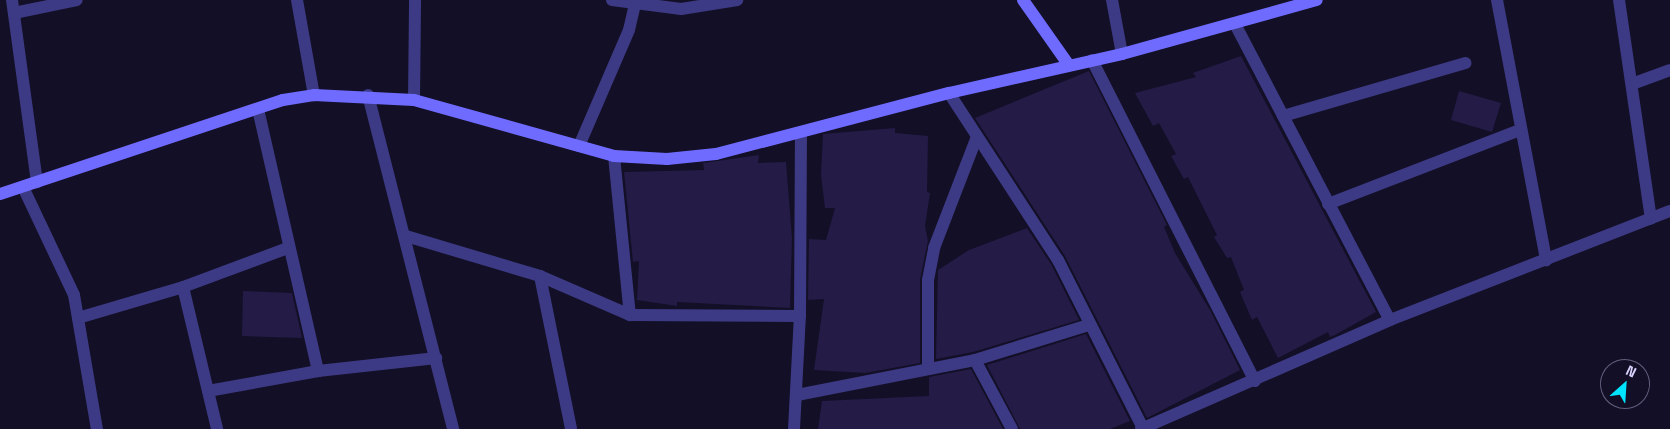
<!DOCTYPE html>
<style>
body{margin:0}
#map{position:relative;width:1670px;height:429px;overflow:hidden;background:#130f26;font-family:"Space Grotesk",sans-serif}
div>[style]{position:absolute}
.building>*{inset:0;background:#241b47}
.street>*{height:12px;margin:-6px;padding:0 6px;transform-origin:6px;border-radius:6px;background:#3d3a85}
.secondary>*{height:12px;margin:-6px;padding:0 6px;transform-origin:6px;border-radius:6px;background:#6f6bff}
span{translate:-50% -50%;white-space:nowrap;text-align:center;line-height:1.15;-webkit-text-stroke:4px #130f26;paint-order:stroke}
.north{position:absolute;left:1600px;top:359px;width:50px;height:50px;box-sizing:border-box;background:#130f26;border:1px solid #625e7d;border-radius:50%;rotate:26deg;font-size:14px;font-weight:700;line-height:20px;text-align:center;color:#d9d4ff}
.north::after{content:'';display:block;margin:auto;width:18px;height:22px;background:#00e5ff;clip-path:polygon(50% 0,100% 100%,50% 72%,0 100%)}
</style>
<div id="map">
<div class="building">
<div style="clip-path:polygon(1241px 56px,1376px 312px,1335px 335px,1330px 337px,1328px 332px,1278px 358px,1257px 317px,1252px 320px,1240px 292px,1244px 290px,1231px 257px,1227px 258px,1214px 237px,1217px 235px,1188px 177px,1184px 179px,1171px 156px,1176px 154px,1159px 123px,1153px 126px,1135px 93px,1196px 77px,1193px 73px)"></div>
<div style="clip-path:polygon(1089px 71px,1167px 225px,1164px 227px,1175px 253px,1210px 310px,1240px 370px,1147px 418px,1065px 256px,975px 118px)"></div>
<div style="clip-path:polygon(1459px 91px,1501px 103px,1492px 132px,1451px 120px)"></div>
<div style="clip-path:polygon(895px 128px,895px 133px,928px 136px,927px 192px,930px 193px,925px 226px,928px 241px,920px 280px,920px 363px,865px 373px,814px 370px,824px 299px,808px 300px,809px 239px,826px 240px,835px 208px,825px 208px,821px 175px,823px 134px)"></div>
<div style="clip-path:polygon(759px 155px,758px 163px,786px 162px,792px 238px,790px 308px,677px 302px,677px 306px,637px 300px,639px 261px,633px 262px,624px 172px,704px 170px,703px 163px)"></div>
<div style="clip-path:polygon(1027px 228px,1051px 264px,1079px 320px,973px 352px,936px 359px,938px 270px,969px 250px)"></div>
<div style="clip-path:polygon(243px 291px,292px 293px,302px 338px,242px 336px)"></div>
<div style="clip-path:polygon(1086px 334px,1130px 421px,1110px 429px,1020px 429px,987px 365px)"></div>
<div style="clip-path:polygon(971px 369px,1003px 429px,818px 429px,822px 401px,929px 396px,929px 377px)"></div>
</div>
<div class="street">
<div style="left:12px;top:0;width:184px;rotate:82.2deg"></div>
<div style="left:297px;top:0;width:97px;rotate:79.9deg"></div>
<div style="left:612px;top:0;width:70px;rotate:7.4deg"></div>
<div style="left:681px;top:9px;width:57px;rotate:-9.1deg"></div>
<div style="left:1112px;top:0;width:55px;rotate:79.5deg"></div>
<div style="left:1497px;top:0;width:265px;rotate:79.3deg"></div>
<div style="left:1619px;top:0;width:221px;rotate:81.7deg"></div>
<div style="left:14px;top:13px;width:64px;rotate:-11.7deg"></div>
<div style="left:1235px;top:24px;width:334px;rotate:62.4deg"></div>
<div style="left:1092px;top:60px;width:360px;rotate:63.1deg"></div>
<div style="left:1632px;top:84px;width:40px;rotate:-20.2deg"></div>
<div style="left:949px;top:93px;width:199px;rotate:56.9deg"></div>
<div style="left:1058px;top:260px;width:188px;rotate:63.2deg"></div>
<div style="left:368px;top:95px;width:345px;rotate:75.7deg"></div>
<div style="left:414px;top:100px;width:100px;rotate:-89.4deg"></div>
<div style="left:258px;top:109px;width:269px;rotate:77.1deg"></div>
<div style="left:1283px;top:116px;width:190px;rotate:-16.2deg"></div>
<div style="left:579px;top:146px;width:126px;rotate:-66.7deg"></div>
<div style="left:629px;top:30px;width:31px;rotate:-77deg"></div>
<div style="left:614px;top:156px;width:160px;rotate:84.3deg"></div>
<div style="left:23px;top:187px;width:119px;rotate:64.7deg"></div>
<div style="left:74px;top:295px;width:136px;rotate:80.3deg"></div>
<div style="left:1328px;top:204px;width:206px;rotate:-21.1deg"></div>
<div style="left:406px;top:236px;width:140px;rotate:16.6deg"></div>
<div style="left:540px;top:276px;width:98px;rotate:23.4deg"></div>
<div style="left:630px;top:315px;width:170px;rotate:0.3deg"></div>
<div style="left:540px;top:276px;width:156px;rotate:78.5deg"></div>
<div style="left:183px;top:287px;width:146px;rotate:76.5deg"></div>
<div style="left:78px;top:318px;width:109px;rotate:-16.4deg"></div>
<div style="left:183px;top:287px;width:112px;rotate:-20.4deg"></div>
<div style="left:975px;top:360px;width:78px;rotate:61.8deg"></div>
<div style="left:928px;top:369px;width:89px;rotate:-90deg"></div>
<div style="left:928px;top:280px;width:33px;rotate:-79deg"></div>
<div style="left:934px;top:248px;width:117px;rotate:-68.9deg"></div>
<div style="left:208px;top:391px;width:112px;rotate:-10.3deg"></div>
<div style="left:318px;top:371px;width:119px;rotate:-6.3deg"></div>
<div style="left:797px;top:395px;width:181px;rotate:-11.1deg"></div>
<div style="left:975px;top:360px;width:119px;rotate:-17.1deg"></div>
<div style="left:794px;top:429px;width:113px;rotate:-87deg"></div>
<div style="left:800px;top:316px;width:183px;rotate:-89.7deg"></div>
<div style="left:1141px;top:429px;width:272px;rotate:-23.6deg"></div>
<div style="left:1390px;top:320px;width:300px;rotate:-21.3deg"></div>
</div>
<div class="secondary">
<div style="left:1023px;top:0;width:78px;rotate:54.9deg"></div>
<div style="left:0;top:194px;width:298px;rotate:-18.4deg"></div>
<div style="left:283px;top:100px;width:31px;rotate:-9deg"></div>
<div style="left:314px;top:95px;width:100px;rotate:2.9deg"></div>
<div style="left:414px;top:100px;width:208px;rotate:15.6deg"></div>
<div style="left:614px;top:156px;width:53px;rotate:3.2deg"></div>
<div style="left:667px;top:159px;width:49px;rotate:-5.8deg"></div>
<div style="left:716px;top:154px;width:241px;rotate:-14.7deg"></div>
<div style="left:949px;top:93px;width:177px;rotate:-12.7deg"></div>
<div style="left:1122px;top:54px;width:202px;rotate:-15.5deg"></div>
</div>
<div class="north">N</div>
</div>
